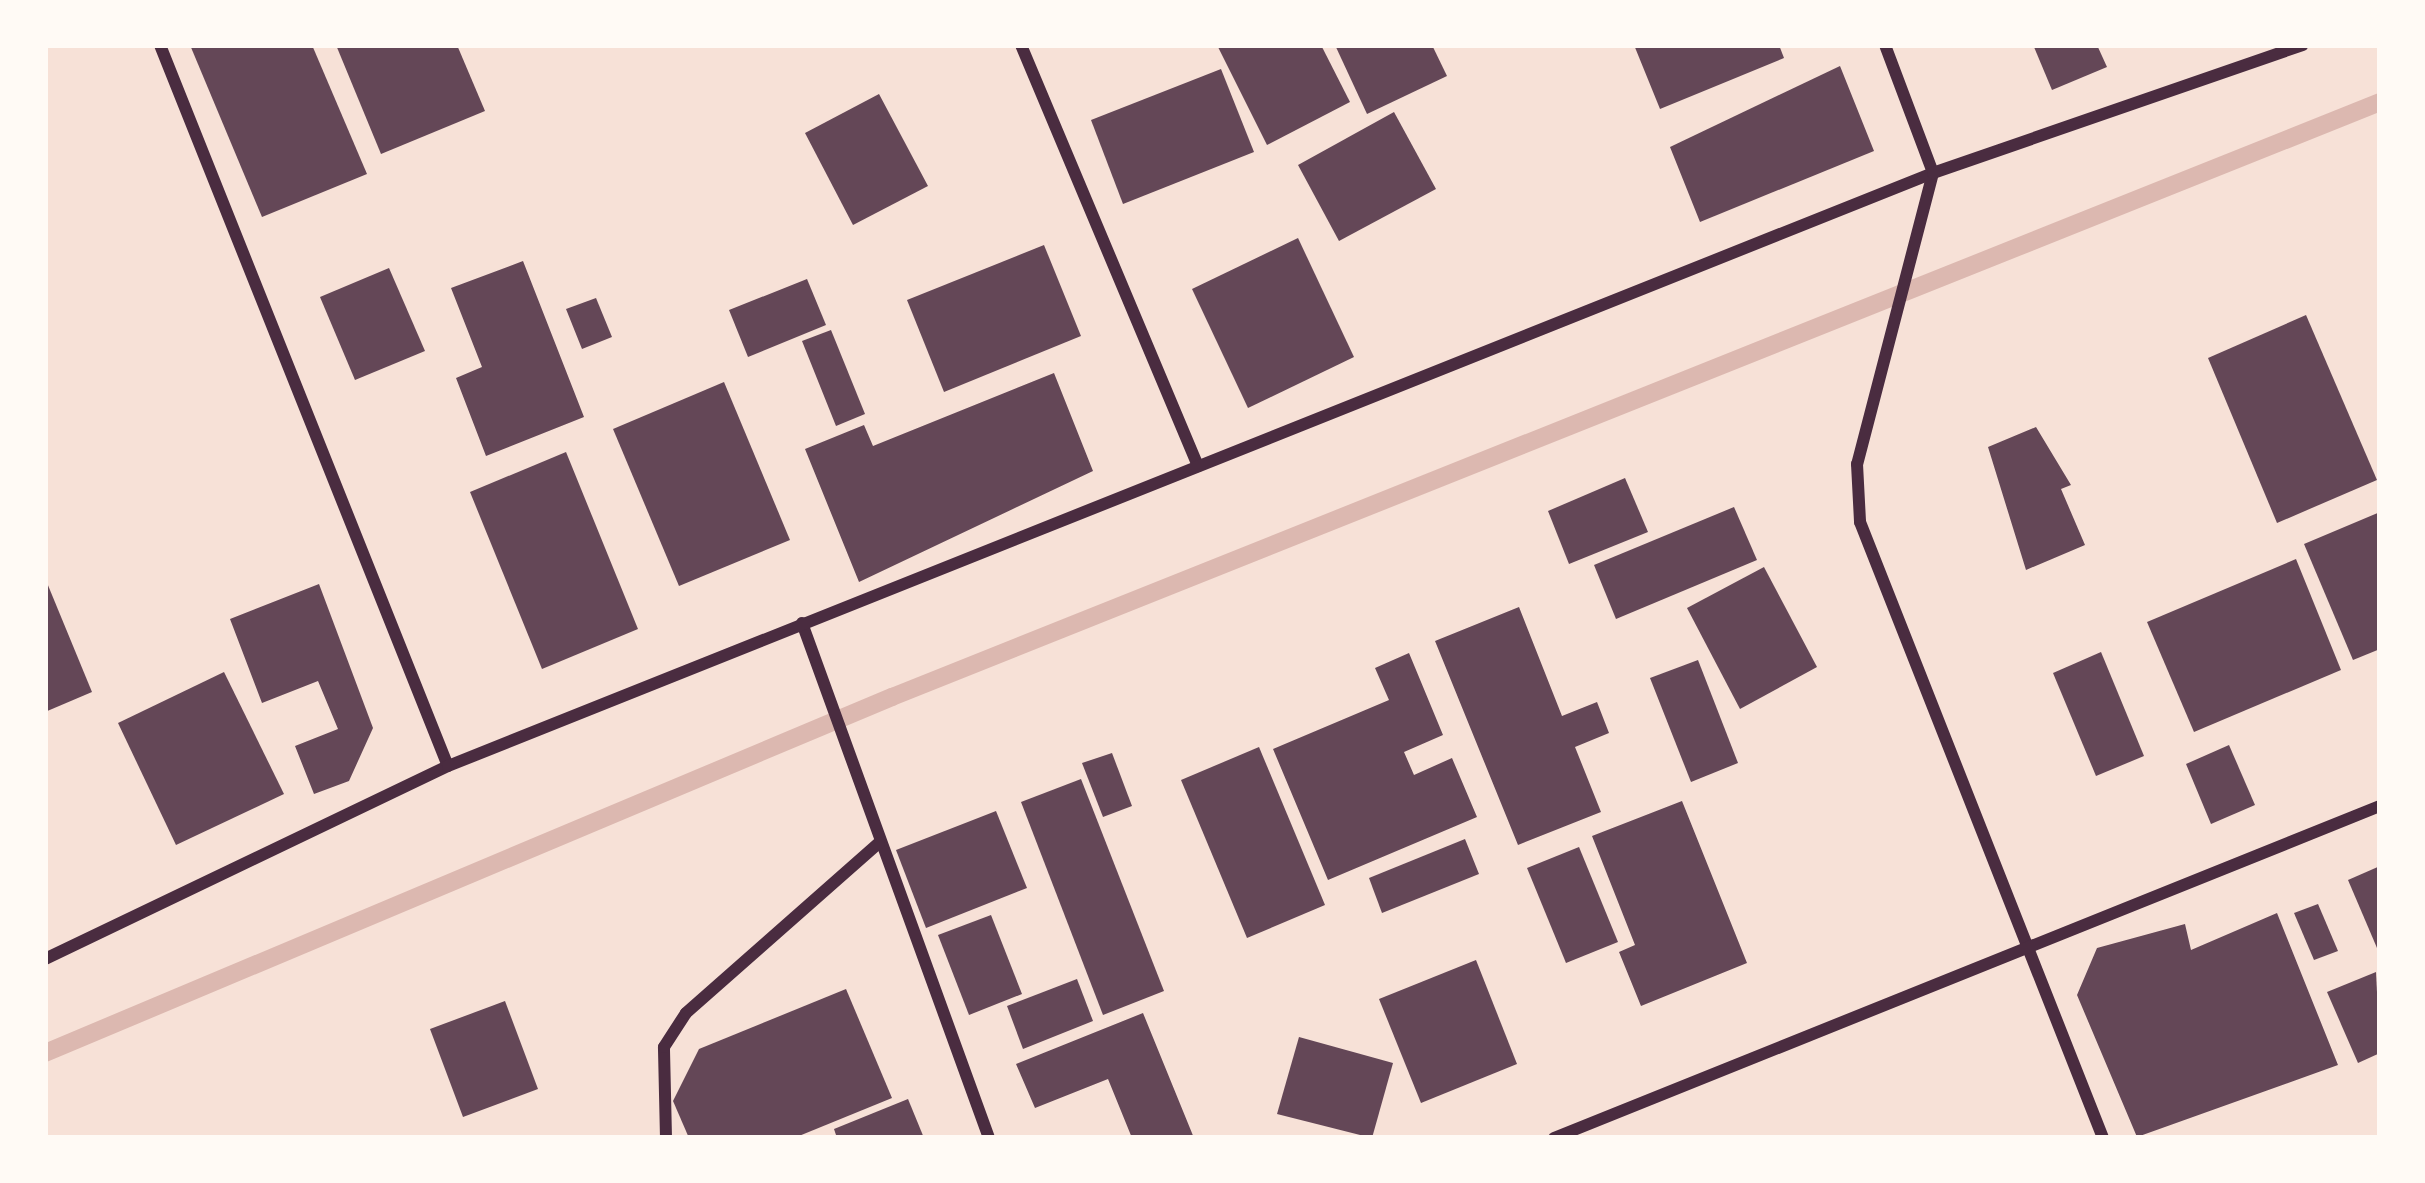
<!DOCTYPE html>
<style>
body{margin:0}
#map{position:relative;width:2425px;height:1183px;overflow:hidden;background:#f7e1d7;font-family:"Noto Sans",sans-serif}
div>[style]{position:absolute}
.stream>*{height:18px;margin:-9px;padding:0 9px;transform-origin:9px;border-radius:9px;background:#dcb8b0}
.building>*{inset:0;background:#644757}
.minor>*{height:12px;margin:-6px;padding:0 6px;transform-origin:6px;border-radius:6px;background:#4a2c40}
span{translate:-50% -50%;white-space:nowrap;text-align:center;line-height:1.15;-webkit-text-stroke:10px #fffaf5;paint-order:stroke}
.frame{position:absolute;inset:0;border:48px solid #fffaf5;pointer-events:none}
</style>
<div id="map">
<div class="stream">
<div style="left:45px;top:1053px;width:919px;rotate:-22.8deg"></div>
<div style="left:892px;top:697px;width:1603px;rotate:-21.79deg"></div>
</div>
<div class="building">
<div style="clip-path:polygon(190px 45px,312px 45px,367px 174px,262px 217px)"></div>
<div style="clip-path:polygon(336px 45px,457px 45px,485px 111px,381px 154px)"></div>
<div style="clip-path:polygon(1217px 45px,1321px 45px,1350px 102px,1267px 145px)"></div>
<div style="clip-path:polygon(1335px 45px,1432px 45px,1447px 76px,1367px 114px)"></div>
<div style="clip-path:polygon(1634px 45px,1779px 45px,1784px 58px,1660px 109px)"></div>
<div style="clip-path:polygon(2097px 45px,2107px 67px,2052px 90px,2034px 47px)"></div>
<div style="clip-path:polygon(1840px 66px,1874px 151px,1700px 222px,1670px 147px)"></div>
<div style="clip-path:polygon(1221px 69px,1254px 152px,1123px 204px,1091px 120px)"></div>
<div style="clip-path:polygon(879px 94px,928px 186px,853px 225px,805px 133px)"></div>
<div style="clip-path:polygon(1394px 112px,1436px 189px,1339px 241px,1298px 165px)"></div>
<div style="clip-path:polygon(1298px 238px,1354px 357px,1248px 408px,1192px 289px)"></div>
<div style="clip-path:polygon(1044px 245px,1081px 336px,944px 392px,907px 300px)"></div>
<div style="clip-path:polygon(523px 261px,584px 417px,486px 456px,456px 378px,482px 367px,451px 288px)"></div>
<div style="clip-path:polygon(389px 268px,425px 351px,355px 380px,320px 297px)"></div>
<div style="clip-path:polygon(807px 279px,826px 325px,748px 357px,729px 310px)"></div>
<div style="clip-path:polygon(596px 298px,612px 337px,582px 349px,566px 309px)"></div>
<div style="clip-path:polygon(2306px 315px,2377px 480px,2277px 523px,2208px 358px)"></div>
<div style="clip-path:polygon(831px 330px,865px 414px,836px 426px,802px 341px)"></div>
<div style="clip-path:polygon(1054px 373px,1093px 471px,859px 582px,805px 449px,864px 425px,873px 446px)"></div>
<div style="clip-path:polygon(724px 382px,790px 540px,679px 586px,613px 429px)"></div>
<div style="clip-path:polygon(2036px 427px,2071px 485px,2061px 489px,2085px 545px,2026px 570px,1988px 447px)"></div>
<div style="clip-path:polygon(566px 452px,638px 629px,542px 669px,470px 492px)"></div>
<div style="clip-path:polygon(1625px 478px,1648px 532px,1569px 564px,1548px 511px)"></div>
<div style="clip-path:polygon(1734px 507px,1757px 560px,1616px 619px,1594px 565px)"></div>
<div style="clip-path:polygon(2380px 512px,2380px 649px,2353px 660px,2304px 544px)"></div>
<div style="clip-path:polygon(2296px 559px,2341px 670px,2194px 732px,2147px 622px)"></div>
<div style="clip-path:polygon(1764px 567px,1817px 667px,1740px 709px,1687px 608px)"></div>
<div style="clip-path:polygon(45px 578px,92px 692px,45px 712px)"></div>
<div style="clip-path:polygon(319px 584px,373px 728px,349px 781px,314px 794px,295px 746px,338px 729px,318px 681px,262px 703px,230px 619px)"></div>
<div style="clip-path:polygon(1519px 607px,1562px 716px,1597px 702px,1609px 733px,1575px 747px,1601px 812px,1518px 845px,1435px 641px)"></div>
<div style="clip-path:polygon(2101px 652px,2144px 756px,2096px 776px,2053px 673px)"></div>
<div style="clip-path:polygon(1409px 653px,1443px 735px,1404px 752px,1414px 775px,1452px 758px,1477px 817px,1328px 880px,1273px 749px,1389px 700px,1375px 668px)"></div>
<div style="clip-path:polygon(1698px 660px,1738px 763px,1691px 782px,1650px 678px)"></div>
<div style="clip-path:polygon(224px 672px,284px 794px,176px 845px,118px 723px)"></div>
<div style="clip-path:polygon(2229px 745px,2255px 805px,2211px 824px,2186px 764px)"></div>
<div style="clip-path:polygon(1259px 747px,1325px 905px,1247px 938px,1181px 780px)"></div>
<div style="clip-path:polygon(1112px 753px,1132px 806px,1103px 817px,1082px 763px)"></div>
<div style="clip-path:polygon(1081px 779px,1164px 991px,1103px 1015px,1021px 802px)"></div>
<div style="clip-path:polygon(1682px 801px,1747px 963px,1641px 1006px,1619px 952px,1635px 945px,1592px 836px)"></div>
<div style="clip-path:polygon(996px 811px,1027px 888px,926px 928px,896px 850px)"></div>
<div style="clip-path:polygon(1465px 839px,1479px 874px,1382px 913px,1369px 878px)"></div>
<div style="clip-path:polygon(1579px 847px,1618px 942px,1566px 963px,1527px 868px)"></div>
<div style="clip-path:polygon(2380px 866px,2380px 955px,2348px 880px)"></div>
<div style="clip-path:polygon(2318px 904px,2338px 951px,2314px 960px,2294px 913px)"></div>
<div style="clip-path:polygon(2277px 913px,2338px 1065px,2137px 1137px,2077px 995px,2097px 948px,2185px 924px,2191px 950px)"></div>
<div style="clip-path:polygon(991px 915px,1022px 994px,969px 1015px,938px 935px)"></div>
<div style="clip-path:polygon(1476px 960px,1517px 1064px,1421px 1103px,1379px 999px)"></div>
<div style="clip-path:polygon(2376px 972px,2380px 1053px,2358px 1063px,2327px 992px)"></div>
<div style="clip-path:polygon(1077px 979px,1093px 1021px,1023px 1049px,1007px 1006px)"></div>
<div style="clip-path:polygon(846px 989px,892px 1098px,794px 1138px,689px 1138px,673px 1101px,699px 1049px)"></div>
<div style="clip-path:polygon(505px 1001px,538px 1089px,463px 1117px,430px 1029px)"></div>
<div style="clip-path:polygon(1143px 1013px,1194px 1138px,1132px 1138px,1108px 1079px,1035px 1108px,1016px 1064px)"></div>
<div style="clip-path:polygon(1299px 1037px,1393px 1063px,1372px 1138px,1277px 1114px)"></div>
<div style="clip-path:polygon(908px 1099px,924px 1138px,837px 1138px,834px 1129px)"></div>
</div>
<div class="minor">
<div style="left:160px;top:45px;width:776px;rotate:68.23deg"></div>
<div style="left:1021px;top:45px;width:457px;rotate:67.2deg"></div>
<div style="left:1885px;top:45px;width:137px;rotate:69.4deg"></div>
<div style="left:1933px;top:173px;width:301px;rotate:104.6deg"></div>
<div style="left:1857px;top:464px;width:58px;rotate:87deg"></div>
<div style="left:1860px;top:522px;width:662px;rotate:68.47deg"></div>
<div style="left:802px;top:623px;width:548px;rotate:70.04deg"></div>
<div style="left:45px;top:959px;width:447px;rotate:-25.6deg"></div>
<div style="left:448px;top:766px;width:1599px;rotate:-21.77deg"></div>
<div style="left:1933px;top:173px;width:391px;rotate:-19.1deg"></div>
<div style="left:666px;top:1138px;width:91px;rotate:-91.3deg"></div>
<div style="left:664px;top:1047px;width:40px;rotate:-57.1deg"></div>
<div style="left:686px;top:1013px;width:257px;rotate:-41.4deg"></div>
<div style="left:1554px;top:1138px;width:890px;rotate:-21.9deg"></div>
</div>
<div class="frame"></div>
</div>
